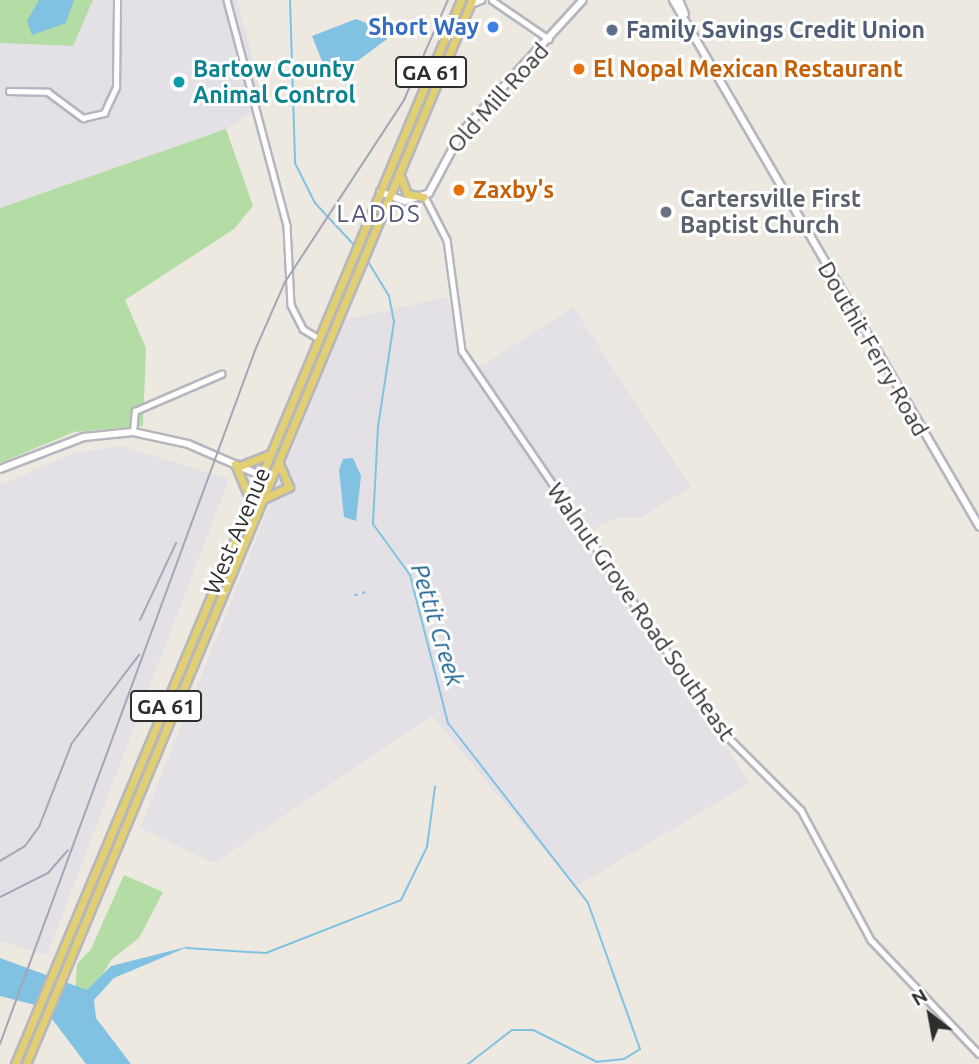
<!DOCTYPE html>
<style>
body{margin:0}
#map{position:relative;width:979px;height:1064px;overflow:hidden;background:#ede9e1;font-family:Ubuntu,sans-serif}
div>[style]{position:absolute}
.industrial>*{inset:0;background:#e3e1e6}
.green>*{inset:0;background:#b4dda5}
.water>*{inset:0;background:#81c2e2}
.stream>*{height:2px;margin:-1px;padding:0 1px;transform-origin:1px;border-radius:1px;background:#81c2e2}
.roads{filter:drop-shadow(2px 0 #b5b6bf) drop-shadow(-2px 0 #b5b6bf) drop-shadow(0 2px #b5b6bf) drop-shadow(0 -2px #b5b6bf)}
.minor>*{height:4.5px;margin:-2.25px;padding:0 2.25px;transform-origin:2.25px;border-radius:2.25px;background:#fff}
.tertiary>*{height:6px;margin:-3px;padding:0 3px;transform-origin:3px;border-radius:3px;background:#fff}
.secondary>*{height:6px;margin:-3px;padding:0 3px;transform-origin:3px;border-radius:3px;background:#fff}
.primary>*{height:7px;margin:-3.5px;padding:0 3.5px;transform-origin:3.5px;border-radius:3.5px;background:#e2cf71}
.rail>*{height:2px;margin:-1px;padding:0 1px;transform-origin:1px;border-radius:1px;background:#a4a6b5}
.dots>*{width:19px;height:19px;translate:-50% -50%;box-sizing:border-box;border:4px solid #fff;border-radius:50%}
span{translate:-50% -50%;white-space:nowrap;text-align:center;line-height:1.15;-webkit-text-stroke:6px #fff;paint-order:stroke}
.shield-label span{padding:2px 5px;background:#fff;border:2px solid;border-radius:5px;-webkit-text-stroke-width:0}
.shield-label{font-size:21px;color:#2d2d2d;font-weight:700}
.shop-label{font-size:23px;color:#366cbe;font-weight:700}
.right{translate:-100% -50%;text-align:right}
.service-label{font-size:23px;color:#4e5e75;font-weight:700}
.left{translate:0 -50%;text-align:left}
.culture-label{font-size:23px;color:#0d838f;font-weight:700}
.food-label{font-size:23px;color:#c56008;font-weight:700}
.street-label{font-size:23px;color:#2d2d2d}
.worship-label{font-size:23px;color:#5b616d;font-weight:700}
.neighbourhood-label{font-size:24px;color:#525779;letter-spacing:2px}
.water-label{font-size:24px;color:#1d6291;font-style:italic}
.north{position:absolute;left:895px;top:980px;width:70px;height:70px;-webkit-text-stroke:5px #fff;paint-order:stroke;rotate:329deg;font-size:19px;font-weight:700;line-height:28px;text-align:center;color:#2d2d2d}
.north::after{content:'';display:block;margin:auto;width:24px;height:32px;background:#2d2d2d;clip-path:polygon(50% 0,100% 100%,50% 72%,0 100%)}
</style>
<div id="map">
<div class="industrial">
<div style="clip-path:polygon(92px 0,237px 0,265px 104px,226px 129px,0 208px,0 43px,73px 46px)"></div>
<div style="clip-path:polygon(447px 297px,467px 368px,485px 364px,573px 307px,691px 487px,641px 518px,617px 518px,585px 533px,750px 783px,575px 887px,432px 716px,214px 863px,140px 828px,344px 320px)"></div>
<div style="clip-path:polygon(122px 446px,229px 479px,47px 955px,0 941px,0 485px,74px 453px)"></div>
</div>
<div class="green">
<div style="clip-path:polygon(0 0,93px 0,73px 46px,0 43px)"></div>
<div style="clip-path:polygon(226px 129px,253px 206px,234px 229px,125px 300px,146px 348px,143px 426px,74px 432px,0 463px,0 208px)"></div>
<div style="clip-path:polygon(124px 875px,163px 892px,139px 938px,111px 960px,94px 989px,75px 992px,77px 964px,91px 949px)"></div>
</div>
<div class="water">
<div style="clip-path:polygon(39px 0,74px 0,66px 23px,32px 35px,27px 21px)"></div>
<div style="clip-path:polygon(356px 19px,382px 29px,387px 39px,340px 74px,322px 61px,312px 36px)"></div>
<div style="clip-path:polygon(353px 458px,361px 476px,356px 521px,344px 517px,339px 470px,343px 459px)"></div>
<div style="clip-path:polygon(190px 946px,114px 978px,94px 1000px,96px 1018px,131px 1064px,86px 1064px,43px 1007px,0 996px,0 958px,87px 990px,111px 966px)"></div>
</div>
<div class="stream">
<div style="left:290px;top:0;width:163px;rotate:88.2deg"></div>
<div style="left:295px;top:163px;width:45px;rotate:63.4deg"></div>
<div style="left:315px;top:203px;width:57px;rotate:47.1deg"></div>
<div style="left:367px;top:260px;width:42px;rotate:58.6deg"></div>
<div style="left:389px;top:296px;width:26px;rotate:79deg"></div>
<div style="left:394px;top:322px;width:106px;rotate:98.7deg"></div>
<div style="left:378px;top:427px;width:97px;rotate:93deg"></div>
<div style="left:373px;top:524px;width:63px;rotate:54deg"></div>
<div style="left:410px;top:575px;width:153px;rotate:75.6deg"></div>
<div style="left:448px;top:723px;width:228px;rotate:52.1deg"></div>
<div style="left:588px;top:903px;width:155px;rotate:70.4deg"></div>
<div style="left:640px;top:1049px;width:19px;rotate:148deg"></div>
<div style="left:624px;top:1059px;width:27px;rotate:174deg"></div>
<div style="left:597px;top:1062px;width:72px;rotate:-153.4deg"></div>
<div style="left:533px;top:1030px;width:21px;rotate:180deg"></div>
<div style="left:512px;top:1030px;width:56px;rotate:142.3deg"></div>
<div style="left:363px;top:593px;width:2px;rotate:-27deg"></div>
<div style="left:355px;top:595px;width:2px"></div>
<div style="left:186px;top:948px;width:80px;rotate:3.6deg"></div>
<div style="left:266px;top:953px;width:145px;rotate:-21.4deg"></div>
<div style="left:401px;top:900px;width:59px;rotate:-63.9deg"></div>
<div style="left:427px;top:847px;width:61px;rotate:-82.4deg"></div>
</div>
<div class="roads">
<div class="minor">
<div style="left:227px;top:0;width:234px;rotate:75.1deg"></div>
<div style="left:287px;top:226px;width:79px;rotate:87.1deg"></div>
<div style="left:291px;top:305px;width:27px;rotate:63deg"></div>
<div style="left:303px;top:329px;width:17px;rotate:31deg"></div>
<div style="left:492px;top:0;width:69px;rotate:34.4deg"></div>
<div style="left:471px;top:4px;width:11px;rotate:-22deg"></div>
<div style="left:9px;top:91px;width:39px;rotate:1deg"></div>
<div style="left:48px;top:92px;width:44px;rotate:36.6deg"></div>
<div style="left:83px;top:118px;width:22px;rotate:-13deg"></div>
<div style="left:104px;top:113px;width:29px;rotate:-65deg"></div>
<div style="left:116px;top:87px;width:87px;rotate:-89.3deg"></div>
<div style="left:425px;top:197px;width:48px;rotate:62.9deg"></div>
<div style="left:447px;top:240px;width:112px;rotate:82.3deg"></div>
<div style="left:462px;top:351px;width:458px;rotate:55.7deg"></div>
<div style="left:720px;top:729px;width:115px;rotate:45deg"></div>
<div style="left:801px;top:810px;width:148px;rotate:61.7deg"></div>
<div style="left:871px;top:940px;width:157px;rotate:46.5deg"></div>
<div style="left:133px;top:432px;width:21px;rotate:-85deg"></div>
<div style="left:135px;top:411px;width:94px;rotate:-23.3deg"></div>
</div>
<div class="tertiary">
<div style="left:673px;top:0;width:609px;rotate:59.81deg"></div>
<div style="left:679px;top:0;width:15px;rotate:67deg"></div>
<div style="left:380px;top:192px;width:27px;rotate:20deg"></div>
<div style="left:405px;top:201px;width:25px;rotate:-18deg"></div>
<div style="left:429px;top:193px;width:68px;rotate:-61.9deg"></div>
<div style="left:461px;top:133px;width:180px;rotate:-47.5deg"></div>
</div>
<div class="secondary">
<div style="left:0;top:469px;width:90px;rotate:-20.9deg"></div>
<div style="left:84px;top:437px;width:49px;rotate:-5.8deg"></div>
<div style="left:133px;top:432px;width:56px;rotate:12.3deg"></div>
<div style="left:188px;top:444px;width:88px;rotate:23.4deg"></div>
</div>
<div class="primary">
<div style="left:399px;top:173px;width:22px;rotate:69deg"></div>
<div style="left:407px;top:194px;width:17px;rotate:10deg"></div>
<div style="left:235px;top:464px;width:36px;rotate:67deg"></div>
<div style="left:240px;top:466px;width:29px;rotate:-22deg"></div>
<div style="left:263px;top:499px;width:29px;rotate:-25deg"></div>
<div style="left:289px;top:487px;width:28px;rotate:-113deg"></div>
<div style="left:15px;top:1064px;width:1154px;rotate:-67.26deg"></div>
<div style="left:26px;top:1064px;width:1154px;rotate:-67.26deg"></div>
</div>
</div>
<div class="rail">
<div style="left:140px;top:620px;width:85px;rotate:-64.9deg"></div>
<div style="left:0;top:861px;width:29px;rotate:-31deg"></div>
<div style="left:25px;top:846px;width:24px;rotate:-54deg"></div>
<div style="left:39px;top:827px;width:90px;rotate:-68.6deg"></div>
<div style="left:72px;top:743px;width:111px;rotate:-52.7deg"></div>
<div style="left:0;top:897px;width:54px;rotate:-26.6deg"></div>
<div style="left:48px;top:873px;width:30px;rotate:-49deg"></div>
<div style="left:0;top:1044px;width:742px;rotate:-69.81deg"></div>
<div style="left:256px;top:348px;width:72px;rotate:-66.3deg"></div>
<div style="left:285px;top:282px;width:217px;rotate:-56.8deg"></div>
<div style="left:404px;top:100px;width:109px;rotate:-66.3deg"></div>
</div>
<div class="dots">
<div style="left:493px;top:27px;background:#3f7fe0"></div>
<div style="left:612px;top:30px;background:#5c6f8a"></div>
<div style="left:579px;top:69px;background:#e8710a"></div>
<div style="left:179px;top:82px;background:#0f9aa8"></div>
<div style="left:459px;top:190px;background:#e8710a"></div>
<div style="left:666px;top:212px;background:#6b7280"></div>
</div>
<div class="shield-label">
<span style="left:431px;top:72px">GA 61</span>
<span style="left:166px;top:706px">GA 61</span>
</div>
<div class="shop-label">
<span class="right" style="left:479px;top:27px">Short Way</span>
</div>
<div class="service-label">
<span class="left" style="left:626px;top:30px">Family Savings Credit Union</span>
</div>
<div class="culture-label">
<span class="left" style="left:193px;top:82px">Bartow County<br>Animal Control</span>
</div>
<div class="food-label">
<span class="left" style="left:593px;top:69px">El Nopal Mexican Restaurant</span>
<span class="left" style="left:473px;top:190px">Zaxby's</span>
</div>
<div class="street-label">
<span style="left:498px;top:98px;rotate:-48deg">Old Mill Road</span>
<span style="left:873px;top:349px;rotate:60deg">Douthit Ferry Road</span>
<span style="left:237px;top:531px;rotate:-67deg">West Avenue</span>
<span style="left:641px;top:612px;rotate:55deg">Walnut Grove Road Southeast</span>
</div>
<div class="worship-label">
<span class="left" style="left:680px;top:212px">Cartersville First<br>Baptist Church</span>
</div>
<div class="neighbourhood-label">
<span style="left:379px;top:214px">LADDS</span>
</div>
<div class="water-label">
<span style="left:437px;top:625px;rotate:73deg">Pettit Creek</span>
</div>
<div class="north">N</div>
</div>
